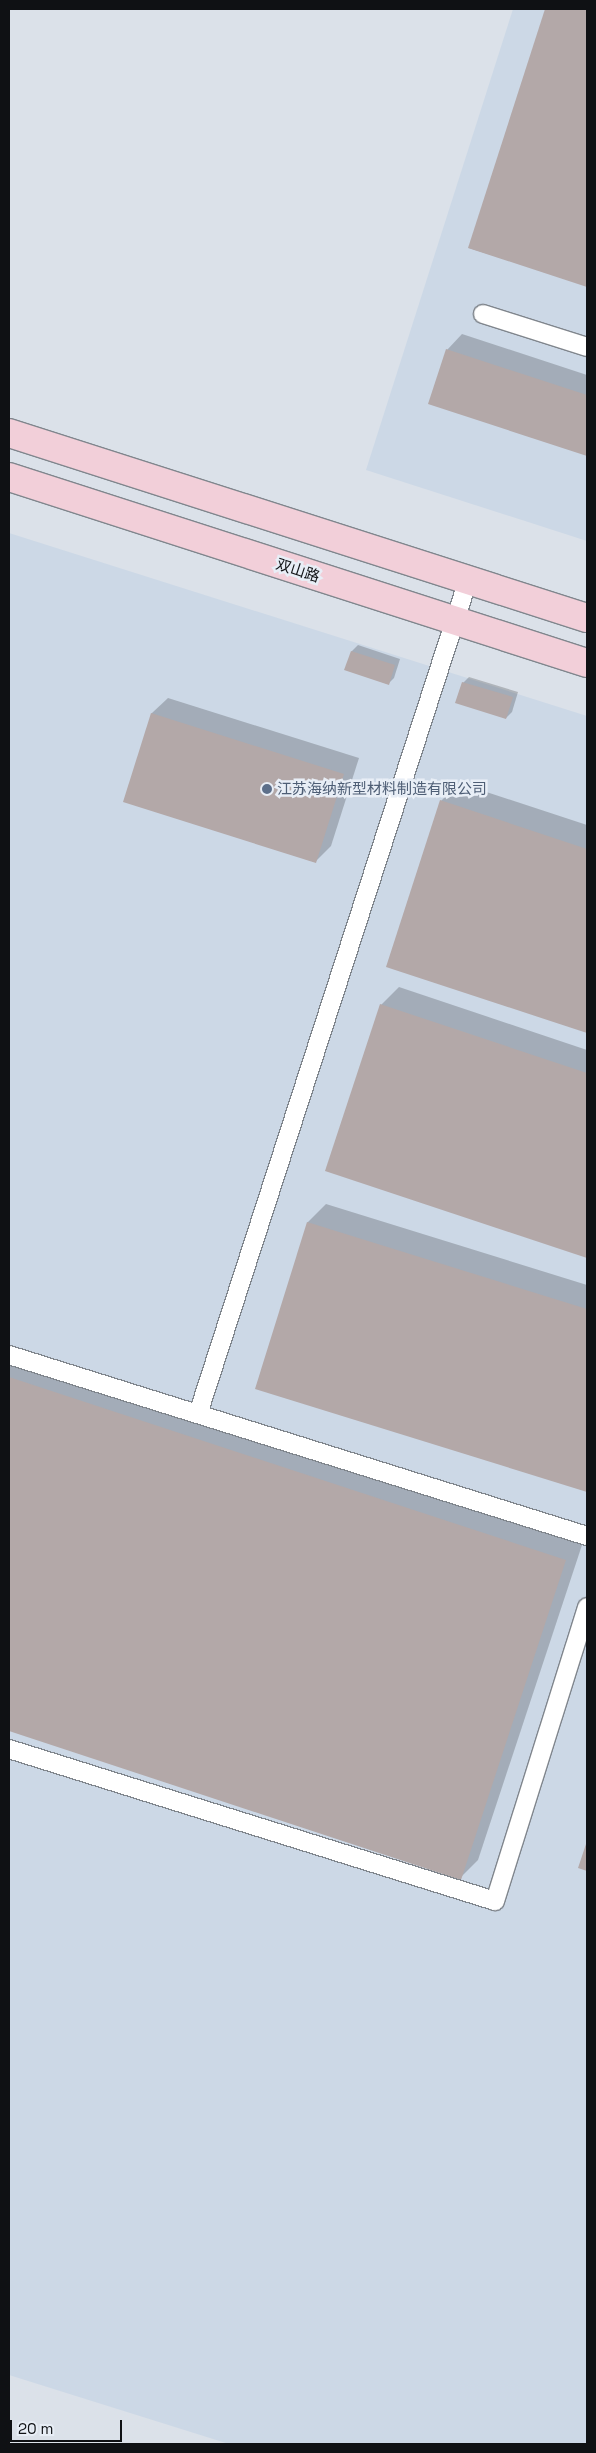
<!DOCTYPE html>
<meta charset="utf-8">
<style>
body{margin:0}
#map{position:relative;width:596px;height:2453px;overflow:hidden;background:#dbe1e9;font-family:"Space Grotesk","Noto Sans SC",sans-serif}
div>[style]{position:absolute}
.built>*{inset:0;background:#ccd8e6}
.shadow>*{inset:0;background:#0003}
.building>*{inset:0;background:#b3a8a8}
.roads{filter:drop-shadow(1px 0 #80868d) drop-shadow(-1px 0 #80868d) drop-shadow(0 1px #80868d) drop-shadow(0 -1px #80868d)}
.lane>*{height:18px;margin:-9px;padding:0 9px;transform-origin:9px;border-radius:9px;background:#fff}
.secondary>*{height:28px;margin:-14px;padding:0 14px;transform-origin:14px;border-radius:14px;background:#f2cfd9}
.dots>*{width:14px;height:14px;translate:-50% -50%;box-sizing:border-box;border:2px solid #e8eef6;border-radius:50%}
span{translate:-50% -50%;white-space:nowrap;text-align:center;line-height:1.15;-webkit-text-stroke:5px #e8eef6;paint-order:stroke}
.street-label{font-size:15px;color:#0f1114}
.service-label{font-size:15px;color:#4e5e75}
.left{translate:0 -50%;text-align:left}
.frame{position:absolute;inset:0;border:10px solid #0f1114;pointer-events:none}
.scale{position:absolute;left:10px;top:2420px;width:112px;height:22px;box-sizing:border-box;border:2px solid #0f1114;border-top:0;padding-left:6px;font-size:15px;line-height:18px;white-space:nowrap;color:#0f1114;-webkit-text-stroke:4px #e8eef6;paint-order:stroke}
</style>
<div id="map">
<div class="built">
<div style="clip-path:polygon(513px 9px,587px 9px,587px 541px,366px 470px)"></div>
<div style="clip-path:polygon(9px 533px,587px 716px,587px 2444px,229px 2444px,9px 2375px)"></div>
</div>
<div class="shadow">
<div style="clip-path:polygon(547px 9px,587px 9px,587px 285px,469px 248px)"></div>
<div style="clip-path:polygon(462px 334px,587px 375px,587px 455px,429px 403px,447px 350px)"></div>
<div style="clip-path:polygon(358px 645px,400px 659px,394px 678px,388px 684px,346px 669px,352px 651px)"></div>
<div style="clip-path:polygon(469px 677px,518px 692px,512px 712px,506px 718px,463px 683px)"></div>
<div style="clip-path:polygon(168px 698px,359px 758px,331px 846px,315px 862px,124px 801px,152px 713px)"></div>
<div style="clip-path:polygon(459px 783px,587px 825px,587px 1032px,387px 966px,441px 801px)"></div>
<div style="clip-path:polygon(399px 987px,587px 1050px,587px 1257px,327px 1170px,381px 1005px)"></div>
<div style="clip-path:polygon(326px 1204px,587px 1285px,587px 1491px,256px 1388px,308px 1222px)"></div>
<div style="clip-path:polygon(9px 1354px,583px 1542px,478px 1860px,460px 1878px,9px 1729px)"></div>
</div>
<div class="building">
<div style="clip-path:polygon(545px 9px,587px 9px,587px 287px,468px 248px)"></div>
<div style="clip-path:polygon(446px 349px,587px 395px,587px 456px,428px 404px)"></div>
<div style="clip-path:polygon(351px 651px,395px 665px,389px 685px,344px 670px)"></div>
<div style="clip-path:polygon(462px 682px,513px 697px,506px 719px,455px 703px)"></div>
<div style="clip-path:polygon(151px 713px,344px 774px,316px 863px,123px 802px)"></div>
<div style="clip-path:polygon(440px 800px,587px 849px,587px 1033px,386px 967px)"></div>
<div style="clip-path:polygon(380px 1004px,587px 1073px,587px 1258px,325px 1171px)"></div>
<div style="clip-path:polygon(307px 1222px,587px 1309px,587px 1492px,255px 1389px)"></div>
<div style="clip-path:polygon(9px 1377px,566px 1560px,461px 1880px,9px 1731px)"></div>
<div style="clip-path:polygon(587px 1841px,587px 1871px,578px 1868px)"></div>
</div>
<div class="roads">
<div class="lane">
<div style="left:483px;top:314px;width:109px;rotate:17.6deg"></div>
<div style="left:9px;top:1355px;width:606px;rotate:17.39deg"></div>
<div style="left:198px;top:1414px;width:877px;rotate:-72.06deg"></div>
<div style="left:9px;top:1749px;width:509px;rotate:17.37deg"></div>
<div style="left:495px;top:1901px;width:308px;rotate:-72.6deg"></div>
</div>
<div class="secondary">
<div style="left:9px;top:433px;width:607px;rotate:17.75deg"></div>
<div style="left:9px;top:477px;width:607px;rotate:17.84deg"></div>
</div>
</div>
<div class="dots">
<div style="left:267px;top:789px;background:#5c6f8a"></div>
</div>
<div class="street-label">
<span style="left:298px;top:570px;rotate:18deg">双山路</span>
</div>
<div class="service-label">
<span class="left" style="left:277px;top:789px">江苏海纳新型材料制造有限公司</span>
</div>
<div class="frame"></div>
<div class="scale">20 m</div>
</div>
